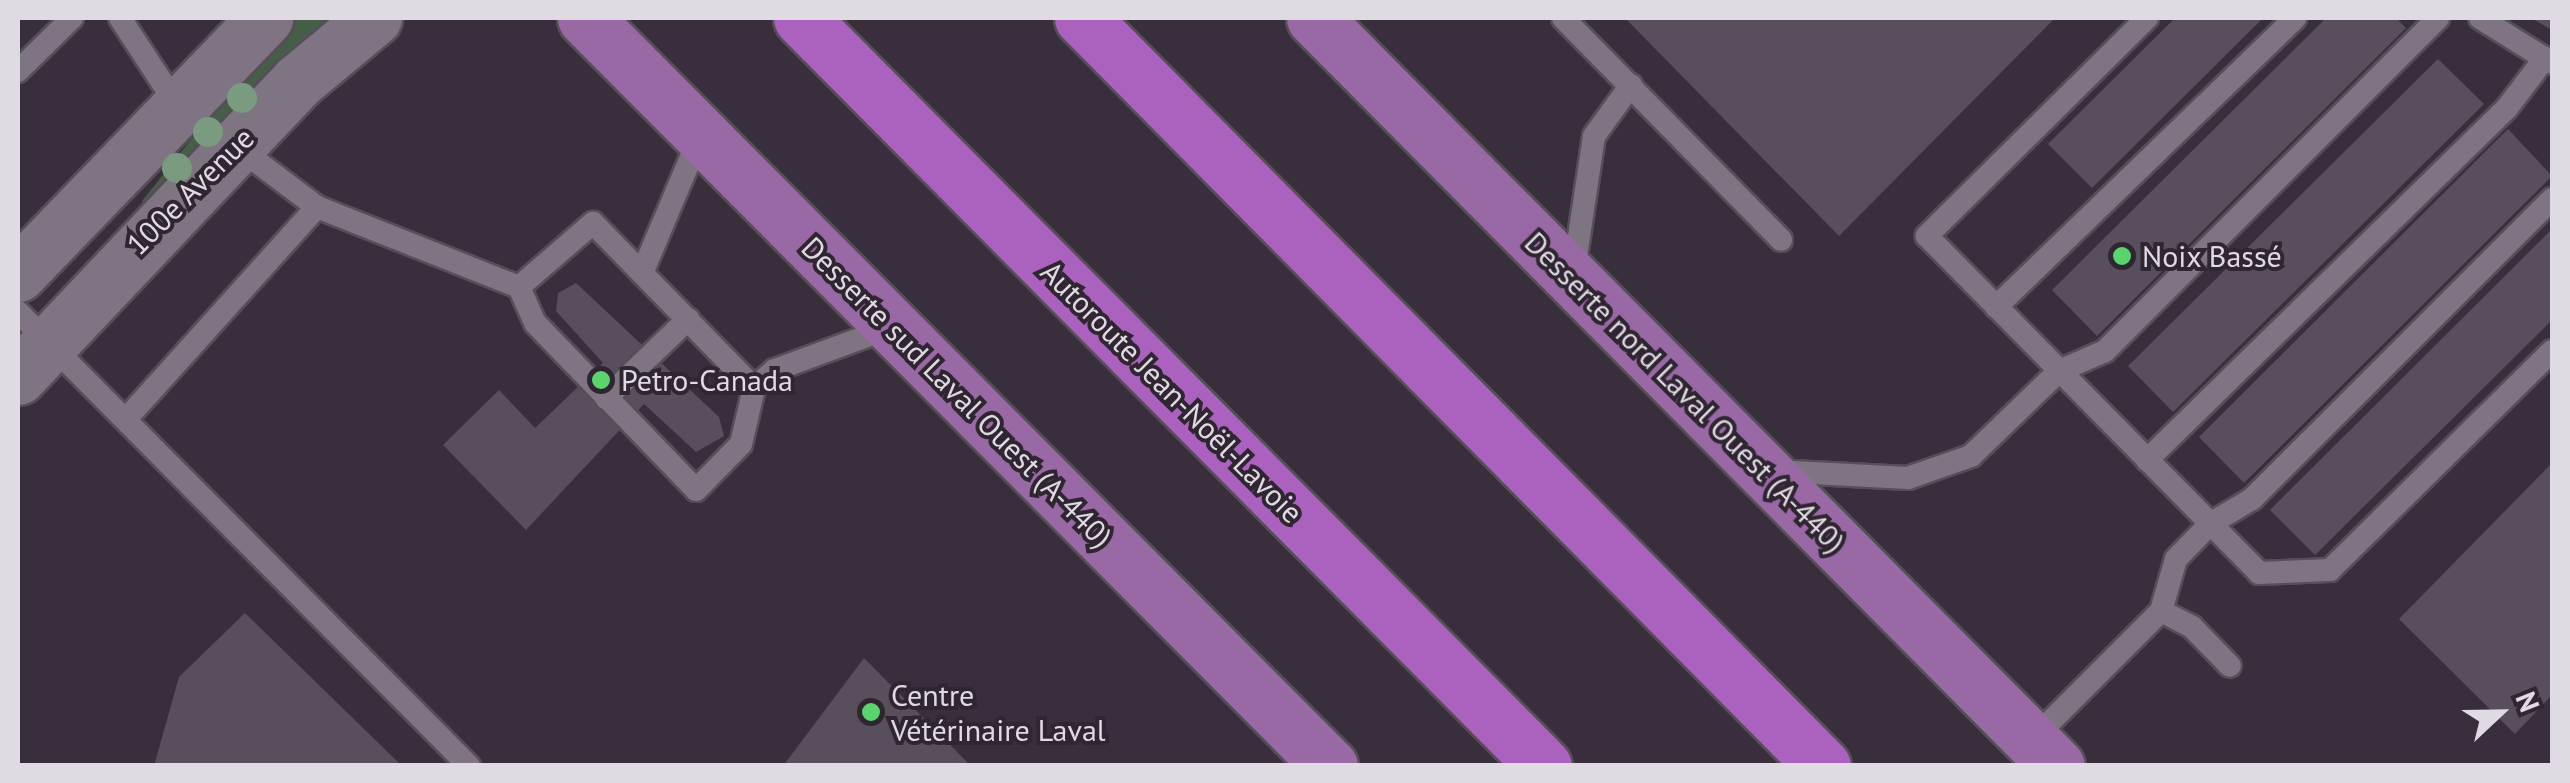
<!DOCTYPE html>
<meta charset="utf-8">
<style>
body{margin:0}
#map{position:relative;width:2570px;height:783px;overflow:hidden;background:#392f3c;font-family:"PT Sans",sans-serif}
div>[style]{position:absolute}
.green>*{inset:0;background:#455f47}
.building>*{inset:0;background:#594e5c}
.roads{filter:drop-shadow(2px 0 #564e58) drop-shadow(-2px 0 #564e58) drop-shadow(0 2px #564e58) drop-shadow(0 -2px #564e58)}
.service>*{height:22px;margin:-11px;padding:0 11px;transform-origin:11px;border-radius:11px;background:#7f7482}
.tertiary>*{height:55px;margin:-27.5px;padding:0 27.5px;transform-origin:27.5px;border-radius:27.5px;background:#7f7482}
.primary>*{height:55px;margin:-27.5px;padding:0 27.5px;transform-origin:27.5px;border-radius:27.5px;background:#9969a6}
.motorway>*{height:55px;margin:-27.5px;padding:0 27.5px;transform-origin:27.5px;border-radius:27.5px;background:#ab62be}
.trees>*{width:30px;height:30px;margin:-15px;border-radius:50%;background:#7a9b7f}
.dots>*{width:28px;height:28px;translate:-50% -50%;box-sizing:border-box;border:5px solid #2f2632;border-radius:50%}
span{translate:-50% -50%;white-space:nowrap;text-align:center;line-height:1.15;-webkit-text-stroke:8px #2f2632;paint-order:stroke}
.street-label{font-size:30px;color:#e0dae2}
.poi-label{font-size:30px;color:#e0dae2}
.left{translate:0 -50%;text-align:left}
.frame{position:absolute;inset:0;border:20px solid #e0dae2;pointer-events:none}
.north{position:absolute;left:2450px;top:663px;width:100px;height:100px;-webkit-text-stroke:8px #2f2632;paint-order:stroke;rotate:68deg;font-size:28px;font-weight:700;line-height:40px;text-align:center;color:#e0dae2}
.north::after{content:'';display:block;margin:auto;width:35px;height:45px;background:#e0dae2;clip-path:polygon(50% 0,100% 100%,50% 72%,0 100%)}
</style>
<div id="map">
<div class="green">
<div style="clip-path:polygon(288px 18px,337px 18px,147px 205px,142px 201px)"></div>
</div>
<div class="building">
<div style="clip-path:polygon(1625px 18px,2055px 18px,1839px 236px)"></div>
<div style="clip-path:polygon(2175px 18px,2263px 18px,2092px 188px,2048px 144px)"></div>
<div style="clip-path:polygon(2326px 18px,2396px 18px,2406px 28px,2097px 336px,2052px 290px)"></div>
<div style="clip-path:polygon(2531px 18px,2552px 18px,2552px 30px)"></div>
<div style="clip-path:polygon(2438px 59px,2484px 104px,2173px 412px,2128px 366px)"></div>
<div style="clip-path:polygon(2508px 129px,2552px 176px,2244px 483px,2199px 437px)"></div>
<div style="clip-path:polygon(2552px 229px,2552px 320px,2315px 555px,2270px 510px)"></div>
<div style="clip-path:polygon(576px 283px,719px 417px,724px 436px,696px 452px,644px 404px,526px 530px,443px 445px,499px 390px,535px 428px,603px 363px,556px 311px,558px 293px)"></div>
<div style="clip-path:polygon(2552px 463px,2552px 695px,2515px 734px,2399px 619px)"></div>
<div style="clip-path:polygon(245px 613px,402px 766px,154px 766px,179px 677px)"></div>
<div style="clip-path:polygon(864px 658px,971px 766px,783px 766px)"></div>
</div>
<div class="roads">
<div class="service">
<div style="left:120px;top:18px;width:108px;rotate:56.8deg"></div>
<div style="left:1563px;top:18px;width:311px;rotate:45.5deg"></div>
<div style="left:2147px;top:18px;width:310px;rotate:135.3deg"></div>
<div style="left:1927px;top:236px;width:473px;rotate:45.4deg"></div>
<div style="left:2259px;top:573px;width:71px;rotate:-2.4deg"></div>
<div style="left:2330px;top:570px;width:312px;rotate:-44.6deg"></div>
<div style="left:2480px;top:18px;width:85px;rotate:32deg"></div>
<div style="left:18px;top:71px;width:76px;rotate:-44.5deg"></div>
<div style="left:236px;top:146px;width:101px;rotate:37deg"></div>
<div style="left:1574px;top:270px;width:135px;rotate:-81.5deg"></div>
<div style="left:1594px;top:136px;width:63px;rotate:-54deg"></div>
<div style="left:642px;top:273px;width:151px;rotate:-67deg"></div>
<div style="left:519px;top:287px;width:39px;rotate:66deg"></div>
<div style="left:535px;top:323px;width:232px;rotate:46deg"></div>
<div style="left:696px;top:490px;width:64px;rotate:-45.6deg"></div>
<div style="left:741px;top:444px;width:57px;rotate:-76.9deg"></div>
<div style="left:754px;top:388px;width:28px;rotate:-41deg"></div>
<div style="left:775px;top:370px;width:125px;rotate:-20.2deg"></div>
<div style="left:1996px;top:307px;width:416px;rotate:-44deg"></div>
<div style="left:18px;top:312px;width:640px;rotate:45.19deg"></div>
<div style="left:606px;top:398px;width:114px;rotate:-43.9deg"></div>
<div style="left:127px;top:418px;width:284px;rotate:-48deg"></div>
<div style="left:317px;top:207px;width:217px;rotate:21.6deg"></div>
<div style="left:519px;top:287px;width:98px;rotate:-40.9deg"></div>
<div style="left:593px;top:223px;width:231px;rotate:45.7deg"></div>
<div style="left:2147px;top:460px;width:503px;rotate:-44.36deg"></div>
<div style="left:2507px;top:108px;width:63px;rotate:-52.8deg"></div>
<div style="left:1774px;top:471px;width:134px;rotate:3deg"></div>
<div style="left:1908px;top:478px;width:67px;rotate:-19.2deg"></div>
<div style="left:1971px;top:456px;width:122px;rotate:-44deg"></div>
<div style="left:2059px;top:371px;width:50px;rotate:-23.5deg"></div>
<div style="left:2105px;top:351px;width:471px;rotate:-45deg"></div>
<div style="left:2161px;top:611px;width:35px;rotate:27deg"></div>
<div style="left:2192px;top:627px;width:54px;rotate:45.7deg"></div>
<div style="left:2032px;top:740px;width:182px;rotate:-45deg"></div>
<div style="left:2161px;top:611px;width:54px;rotate:-73.9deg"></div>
<div style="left:2176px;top:559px;width:49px;rotate:-45.8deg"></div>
<div style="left:2210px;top:524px;width:49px;rotate:-30.8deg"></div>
<div style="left:2252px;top:499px;width:424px;rotate:-45deg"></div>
</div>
<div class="tertiary">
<div style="left:18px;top:274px;width:356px;rotate:-46deg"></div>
<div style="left:18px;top:377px;width:407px;rotate:-46.6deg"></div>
<div style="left:298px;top:81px;width:99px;rotate:-39.7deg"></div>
</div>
<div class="primary">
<div style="left:585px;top:18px;width:1056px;rotate:45.12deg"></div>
<div style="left:1314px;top:18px;width:1054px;rotate:45.19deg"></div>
</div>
<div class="motorway">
<div style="left:801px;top:18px;width:1054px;rotate:45.19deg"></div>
<div style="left:1082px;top:18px;width:1053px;rotate:45.27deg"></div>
</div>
</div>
<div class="trees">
<div style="left:242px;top:98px"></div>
<div style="left:208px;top:132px"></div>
<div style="left:177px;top:168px"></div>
</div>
<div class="dots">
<div style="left:2122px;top:256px;background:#5ad56e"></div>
<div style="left:601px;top:380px;background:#5ad56e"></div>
<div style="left:871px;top:712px;background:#5ad56e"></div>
</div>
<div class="street-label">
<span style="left:190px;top:191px;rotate:-45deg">100e Avenue</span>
<span style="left:957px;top:392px;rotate:45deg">Desserte sud Laval Ouest (A-440)</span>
<span style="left:1172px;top:392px;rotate:45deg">Autoroute Jean-Noël-Lavoie</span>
<span style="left:1685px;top:392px;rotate:45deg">Desserte nord Laval Ouest (A-440)</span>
</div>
<div class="poi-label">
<span class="left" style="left:2142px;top:256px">Noix Bassé</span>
<span class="left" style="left:621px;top:380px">Petro-Canada</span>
<span class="left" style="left:891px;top:712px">Centre<br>Vétérinaire Laval</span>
</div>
<div class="frame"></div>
<div class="north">N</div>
</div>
